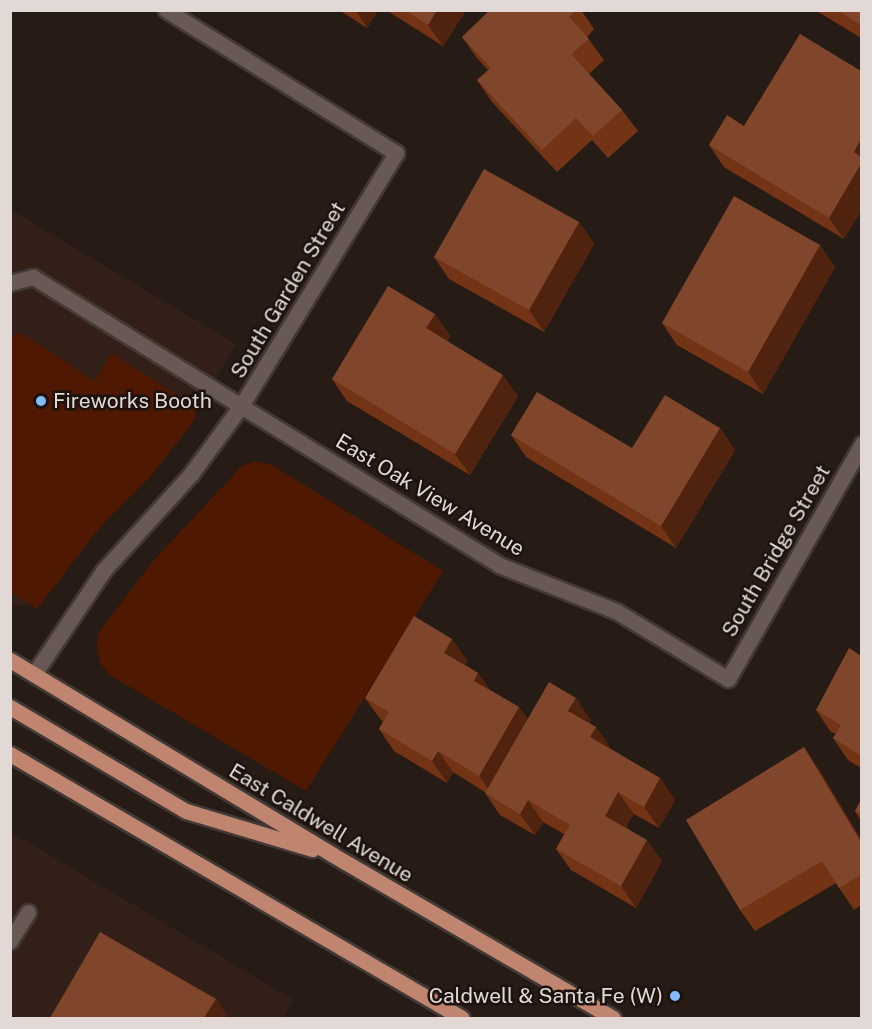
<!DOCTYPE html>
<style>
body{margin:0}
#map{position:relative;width:872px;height:1029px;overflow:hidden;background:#271b16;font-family:"Public Sans",sans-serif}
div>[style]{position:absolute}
.built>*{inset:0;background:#321f18}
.green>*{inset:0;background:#4f1800}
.roads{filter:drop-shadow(2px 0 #423936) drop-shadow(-2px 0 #423936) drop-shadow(0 2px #423936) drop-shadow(0 -2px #423936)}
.lane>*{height:15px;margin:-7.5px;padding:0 7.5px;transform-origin:7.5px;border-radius:7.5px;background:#695954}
.street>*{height:15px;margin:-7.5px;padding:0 7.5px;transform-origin:7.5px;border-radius:7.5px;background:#695954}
.primary>*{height:15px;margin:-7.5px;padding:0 7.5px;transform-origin:7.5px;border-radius:7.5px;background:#bf856e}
.wall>*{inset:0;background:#733416}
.shaded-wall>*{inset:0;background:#50230e}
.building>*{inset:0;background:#7f462b}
.dots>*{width:16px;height:16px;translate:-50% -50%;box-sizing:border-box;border:3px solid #1d120d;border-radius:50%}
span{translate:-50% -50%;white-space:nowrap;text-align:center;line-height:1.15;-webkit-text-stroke:5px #1d120d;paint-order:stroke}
.street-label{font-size:21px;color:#e2d9d6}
.poi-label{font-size:21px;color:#e2d9d6}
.left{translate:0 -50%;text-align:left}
.right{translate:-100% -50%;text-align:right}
.frame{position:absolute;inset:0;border:12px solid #e2d9d6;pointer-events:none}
</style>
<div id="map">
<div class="built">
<div style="clip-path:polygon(11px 210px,236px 344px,190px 421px,84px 538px,38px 602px,11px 607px)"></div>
<div style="clip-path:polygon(11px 832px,294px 1000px,282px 1018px,11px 1018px)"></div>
</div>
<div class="green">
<div style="clip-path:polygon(22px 333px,95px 381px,112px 353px,197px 408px,194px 421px,150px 477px,101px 526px,37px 609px,11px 592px,10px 336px)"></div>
<div style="clip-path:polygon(255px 461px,272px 465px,443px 571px,306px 791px,110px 675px,101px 664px,97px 649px,99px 632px,153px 561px,242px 466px)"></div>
</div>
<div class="roads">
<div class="lane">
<div style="left:10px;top:283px;width:24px;rotate:-15deg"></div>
<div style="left:33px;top:277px;width:245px;rotate:31.8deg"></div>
<div style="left:10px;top:941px;width:34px;rotate:-58deg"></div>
</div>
<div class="street">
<div style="left:241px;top:406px;width:303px;rotate:31.6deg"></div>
<div style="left:499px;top:565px;width:126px;rotate:21.5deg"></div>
<div style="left:616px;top:611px;width:131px;rotate:31.3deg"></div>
<div style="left:728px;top:679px;width:271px;rotate:-60.3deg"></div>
<div style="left:34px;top:674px;width:125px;rotate:-56.1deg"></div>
<div style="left:104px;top:570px;width:130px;rotate:-47.8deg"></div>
<div style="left:191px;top:474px;width:84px;rotate:-53.7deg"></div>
<div style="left:241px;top:406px;width:297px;rotate:-58.5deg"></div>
<div style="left:396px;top:153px;width:271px;rotate:-148.1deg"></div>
</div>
<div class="primary">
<div style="left:10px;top:660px;width:377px;rotate:31.1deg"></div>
<div style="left:333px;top:855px;width:324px;rotate:30.2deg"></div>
<div style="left:10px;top:707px;width:204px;rotate:30.6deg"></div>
<div style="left:186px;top:811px;width:132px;rotate:16.8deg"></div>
<div style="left:10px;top:754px;width:523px;rotate:30.29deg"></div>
</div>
</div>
<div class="wall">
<div style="clip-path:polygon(339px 10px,378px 10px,367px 28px)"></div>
<div style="clip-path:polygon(386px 10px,466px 10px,443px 46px)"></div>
<div style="clip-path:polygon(490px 10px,581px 10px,594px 29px,587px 37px,604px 60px,589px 74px,622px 110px,638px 131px,608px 158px,592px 140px,557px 172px,492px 102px,477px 80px,488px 70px,477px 58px,462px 37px)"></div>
<div style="clip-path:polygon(815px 10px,861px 10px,861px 38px)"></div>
<div style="clip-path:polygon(800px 34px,844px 239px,724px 167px,709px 145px,744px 126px)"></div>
<div style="clip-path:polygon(579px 222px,594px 244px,544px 332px,449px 279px,434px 257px)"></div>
<div style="clip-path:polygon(820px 245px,835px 267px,763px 394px,677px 345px,662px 323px)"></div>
<div style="clip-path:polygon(435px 314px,450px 336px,447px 341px,518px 396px,470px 475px,347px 401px,332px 379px)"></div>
<div style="clip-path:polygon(720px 428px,735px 450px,676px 548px,526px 457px,511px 435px,632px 448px)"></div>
<div style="clip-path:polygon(452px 639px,467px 661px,465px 665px,478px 673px,490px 690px,519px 707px,528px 719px,591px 720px,589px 723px,596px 727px,611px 749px,660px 778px,675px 800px,659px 828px,634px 814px,626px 827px,662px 861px,636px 908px,571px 870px,556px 849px,564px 834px,543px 822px,535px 835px,500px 815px,485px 793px,485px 792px,453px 772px,447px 783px,394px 751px,379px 729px,383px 721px,381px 720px,365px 698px)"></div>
<div style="clip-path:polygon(861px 656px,861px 768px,848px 760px,833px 738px,836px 734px,831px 732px,816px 710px)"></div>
<div style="clip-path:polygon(819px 769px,861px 839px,861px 905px,854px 910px,836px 883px,755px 931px,740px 910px)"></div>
<div style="clip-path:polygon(861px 800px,861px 821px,855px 811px)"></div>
</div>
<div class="shaded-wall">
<div style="clip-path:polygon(355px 10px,378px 10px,367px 28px)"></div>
<div style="clip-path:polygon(437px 10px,466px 10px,443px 46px,428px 25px)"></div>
<div style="clip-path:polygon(861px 139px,861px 163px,854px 152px)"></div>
<div style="clip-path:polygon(861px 164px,861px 211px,844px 239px,829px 218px)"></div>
<div style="clip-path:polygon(579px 222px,594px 244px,544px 332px,529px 310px)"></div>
<div style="clip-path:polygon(820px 245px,835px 267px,763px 394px,748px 372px)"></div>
<div style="clip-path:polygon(435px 314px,450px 336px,441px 349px,426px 328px)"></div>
<div style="clip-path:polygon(503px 375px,518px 396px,470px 475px,455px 454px)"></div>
<div style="clip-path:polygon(720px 428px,735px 450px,676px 548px,661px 526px)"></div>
<div style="clip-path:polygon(452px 639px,467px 661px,459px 675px,444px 653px)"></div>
<div style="clip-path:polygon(478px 673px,494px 695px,474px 681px)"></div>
<div style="clip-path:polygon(576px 698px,591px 720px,583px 733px,568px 711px)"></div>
<div style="clip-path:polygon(519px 707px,534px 728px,494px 797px,479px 776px)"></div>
<div style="clip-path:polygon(596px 727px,611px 749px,605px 759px,590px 737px)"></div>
<div style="clip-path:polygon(804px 747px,819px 769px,861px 839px,861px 842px)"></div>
<div style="clip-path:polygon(438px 751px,453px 772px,447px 783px,432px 761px)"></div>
<div style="clip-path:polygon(660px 778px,675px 800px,659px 828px,644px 807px)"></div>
<div style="clip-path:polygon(618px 792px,634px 814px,620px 837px,605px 816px)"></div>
<div style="clip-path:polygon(528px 800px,543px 822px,535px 835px,520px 814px)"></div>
<div style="clip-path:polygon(647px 840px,662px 861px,636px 908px,621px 886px)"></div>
<div style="clip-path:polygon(216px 999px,229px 1018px,204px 1018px)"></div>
</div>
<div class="building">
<div style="clip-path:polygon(405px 10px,437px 10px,428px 25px)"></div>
<div style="clip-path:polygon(490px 10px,576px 10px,569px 17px,589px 39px,571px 54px,622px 110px,593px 136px,576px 118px,542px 150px,477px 80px,491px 68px,462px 37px)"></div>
<div style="clip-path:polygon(837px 10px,861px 10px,861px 25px)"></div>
<div style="clip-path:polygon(800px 34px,861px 71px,861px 139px,854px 152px,861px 157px,861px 164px,829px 218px,709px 145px,727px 115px,744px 126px)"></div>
<div style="clip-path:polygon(484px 169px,579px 222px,529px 310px,434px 257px)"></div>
<div style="clip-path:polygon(734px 196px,820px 245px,748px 372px,662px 323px)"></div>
<div style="clip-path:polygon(388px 286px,435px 314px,426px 328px,503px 375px,455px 454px,332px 379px)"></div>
<div style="clip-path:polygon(537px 392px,632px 448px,665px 395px,720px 428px,661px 526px,511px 435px)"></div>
<div style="clip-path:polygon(414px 616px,452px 639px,444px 653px,478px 673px,474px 681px,519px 707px,479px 776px,438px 751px,432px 761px,379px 729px,389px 712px,365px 698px)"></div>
<div style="clip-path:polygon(849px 648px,861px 656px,861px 756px,833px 738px,841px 725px,816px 710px)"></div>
<div style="clip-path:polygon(549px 682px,576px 698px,568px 711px,596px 727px,590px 737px,660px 778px,644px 807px,618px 792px,605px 816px,647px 840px,621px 886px,556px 849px,570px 825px,528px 800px,520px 814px,485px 793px)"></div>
<div style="clip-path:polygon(804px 747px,861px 842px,861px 875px,839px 888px,822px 861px,740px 910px,686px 820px)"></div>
<div style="clip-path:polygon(861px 800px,861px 815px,855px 811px)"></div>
<div style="clip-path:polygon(100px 932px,216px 999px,204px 1018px,50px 1018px)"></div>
</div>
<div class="dots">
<div style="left:41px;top:401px;background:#84bcfb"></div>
<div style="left:675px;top:996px;background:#84bcfb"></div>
</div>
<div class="street-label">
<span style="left:288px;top:290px;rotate:-59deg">South Garden Street</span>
<span style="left:430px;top:495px;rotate:31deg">East Oak View Avenue</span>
<span style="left:776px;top:551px;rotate:-60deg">South Bridge Street</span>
<span style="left:321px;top:823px;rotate:31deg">East Caldwell Avenue</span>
</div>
<div class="poi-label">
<span class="left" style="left:53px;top:401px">Fireworks Booth</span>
<span class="right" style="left:663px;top:996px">Caldwell &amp; Santa Fe (W)</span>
</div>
<div class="frame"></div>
</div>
